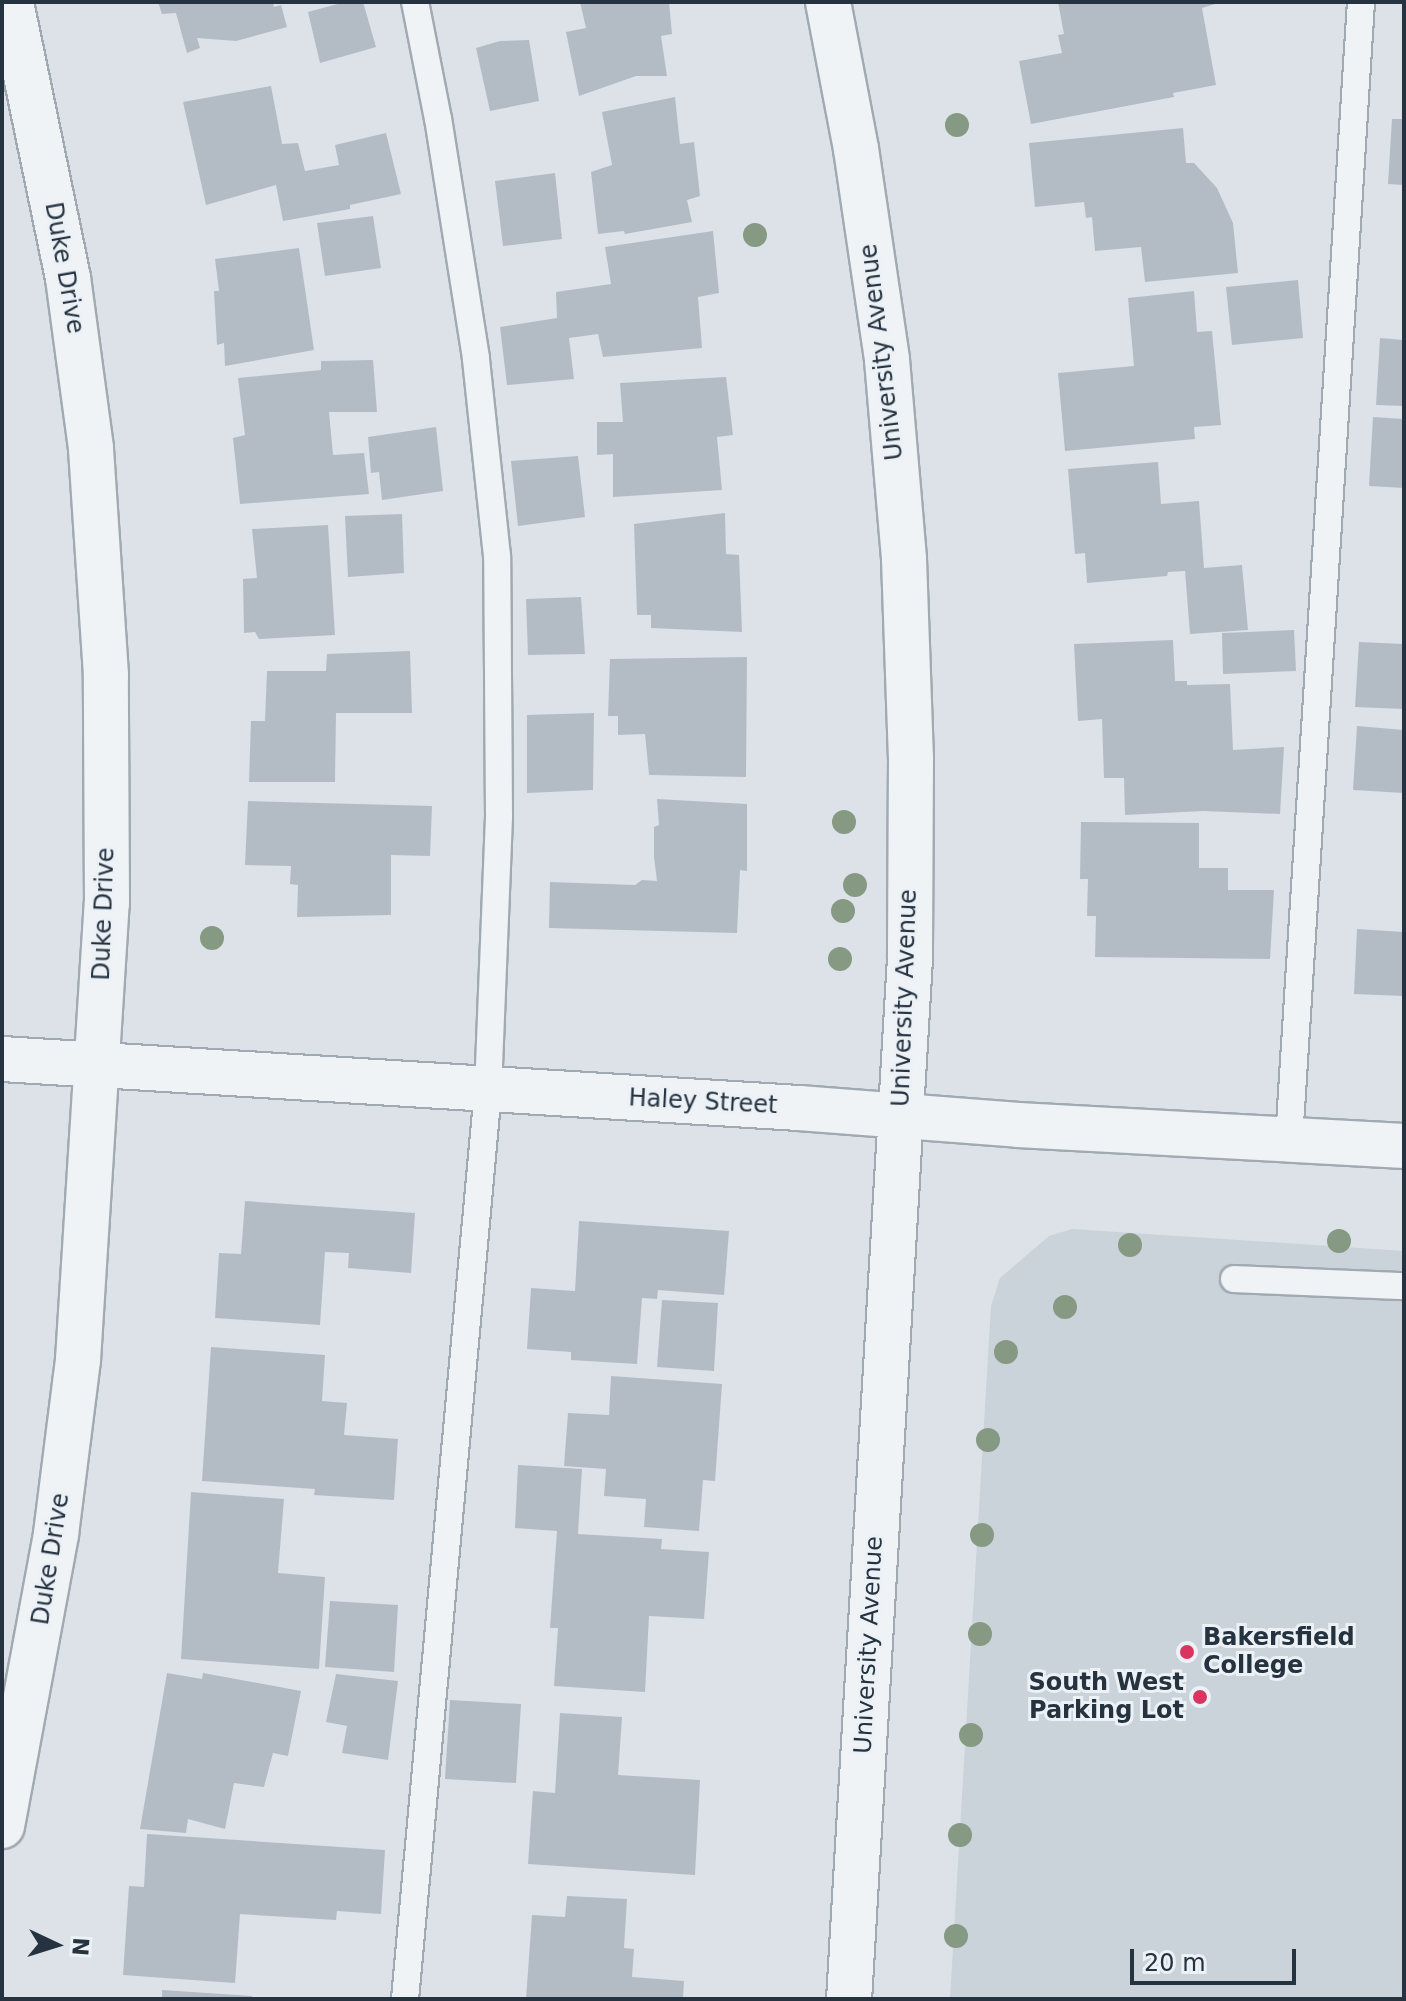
<!DOCTYPE html>
<style>
body{margin:0}
#map{position:relative;width:1406px;height:2001px;overflow:hidden;background:#dce2e8;font-family:"DejaVu Sans",sans-serif}
div>[style]{position:absolute}
.built>*{inset:0;background:#cad2da}
.building>*{inset:0;background:#b3bcc5}
.roads{filter:drop-shadow(2px 0 #a1aab2) drop-shadow(-2px 0 #a1aab2) drop-shadow(0 2px #a1aab2) drop-shadow(0 -2px #a1aab2)}
.service>*{height:26px;margin:-13px;padding:0 13px;transform-origin:13px;border-radius:13px;background:#eff3f6}
.minor>*{height:44px;margin:-22px;padding:0 22px;transform-origin:22px;border-radius:22px;background:#eff3f6}
.tertiary>*{height:44px;margin:-22px;padding:0 22px;transform-origin:22px;border-radius:22px;background:#eff3f6}
.trees>*{width:24px;height:24px;margin:-12px;border-radius:50%;background:#859983}
.dots>*{width:22px;height:22px;translate:-50% -50%;box-sizing:border-box;border:4px solid #ecf1f6;border-radius:50%}
span{translate:-50% -50%;white-space:nowrap;text-align:center;line-height:1.15;-webkit-text-stroke:6px #ecf1f6;paint-order:stroke}
.street-label{font-size:24px;color:#253240}
.poi-label{font-size:24px;color:#253240;font-weight:700}
.left{translate:0 -50%;text-align:left}
.right{translate:-100% -50%;text-align:right}
.frame{position:absolute;inset:0;border:4px solid #253240;pointer-events:none}
.north{position:absolute;left:16px;top:1905px;width:80px;height:80px;-webkit-text-stroke:6px #ecf1f6;paint-order:stroke;rotate:94deg;font-size:22px;font-weight:700;line-height:32px;text-align:center;color:#253240}
.north::after{content:'';display:block;margin:auto;width:28px;height:36px;background:#253240;clip-path:polygon(50% 0,100% 100%,50% 72%,0 100%)}
.scale{position:absolute;left:1130px;top:1949px;width:166px;height:36px;box-sizing:border-box;border:4px solid #253240;border-top:0;padding-left:10px;font-size:24px;line-height:28px;white-space:nowrap;color:#253240;-webkit-text-stroke:6px #ecf1f6;paint-order:stroke}
</style>
<div id="map">
<div class="built">
<div style="clip-path:polygon(1072px 1229px,1404px 1251px,1404px 1999px,950px 1999px,991px 1306px,1000px 1278px,1049px 1236px)"></div>
</div>
<div class="building">
<div style="clip-path:polygon(158px 2px,273px 2px,274px 7px,281px 5px,287px 27px,236px 41px,197px 38px,200px 48px,187px 53px,176px 13px,162px 14px)"></div>
<div style="clip-path:polygon(345px 2px,363px 2px,376px 47px,320px 63px,308px 12px)"></div>
<div style="clip-path:polygon(580px 2px,669px 2px,672px 34px,661px 36px,667px 76px,636px 76px,579px 96px,566px 32px,586px 28px)"></div>
<div style="clip-path:polygon(1058px 2px,1222px 2px,1202px 8px,1216px 85px,1173px 93px,1174px 97px,1031px 124px,1019px 61px,1062px 53px,1058px 35px,1064px 34px)"></div>
<div style="clip-path:polygon(529px 40px,539px 101px,490px 111px,476px 48px,500px 41px)"></div>
<div style="clip-path:polygon(271px 86px,282px 144px,298px 143px,305px 171px,339px 165px,335px 145px,386px 133px,401px 194px,350px 205px,350px 209px,283px 221px,276px 185px,206px 205px,183px 102px)"></div>
<div style="clip-path:polygon(675px 97px,680px 144px,694px 142px,700px 196px,687px 200px,692px 222px,625px 234px,624px 231px,598px 234px,591px 172px,612px 165px,602px 112px)"></div>
<div style="clip-path:polygon(1392px 119px,1404px 119px,1404px 185px,1388px 184px)"></div>
<div style="clip-path:polygon(1183px 128px,1186px 163px,1194px 163px,1217px 188px,1233px 223px,1238px 273px,1145px 282px,1141px 247px,1095px 251px,1092px 217px,1086px 218px,1084px 202px,1035px 207px,1029px 143px)"></div>
<div style="clip-path:polygon(555px 173px,562px 239px,503px 246px,495px 181px)"></div>
<div style="clip-path:polygon(373px 216px,381px 268px,325px 276px,317px 223px)"></div>
<div style="clip-path:polygon(713px 231px,719px 293px,698px 297px,702px 348px,603px 357px,598px 334px,569px 338px,574px 379px,507px 385px,500px 327px,557px 318px,556px 292px,611px 284px,605px 247px)"></div>
<div style="clip-path:polygon(299px 248px,314px 350px,225px 366px,224px 343px,217px 345px,214px 291px,219px 291px,215px 259px)"></div>
<div style="clip-path:polygon(1298px 280px,1303px 338px,1232px 345px,1226px 287px)"></div>
<div style="clip-path:polygon(1194px 291px,1197px 332px,1212px 331px,1221px 425px,1194px 427px,1195px 439px,1065px 451px,1058px 373px,1134px 366px,1128px 298px)"></div>
<div style="clip-path:polygon(1380px 338px,1404px 340px,1404px 406px,1376px 405px)"></div>
<div style="clip-path:polygon(373px 360px,377px 412px,329px 412px,333px 455px,364px 453px,369px 494px,240px 504px,233px 438px,245px 435px,238px 378px,321px 370px,321px 361px)"></div>
<div style="clip-path:polygon(726px 377px,733px 435px,717px 437px,722px 490px,613px 497px,613px 454px,597px 455px,597px 422px,623px 422px,620px 383px)"></div>
<div style="clip-path:polygon(1373px 417px,1404px 419px,1404px 488px,1369px 486px)"></div>
<div style="clip-path:polygon(436px 427px,443px 491px,382px 500px,379px 472px,371px 473px,368px 437px)"></div>
<div style="clip-path:polygon(578px 456px,585px 517px,518px 526px,511px 461px)"></div>
<div style="clip-path:polygon(1158px 462px,1161px 504px,1199px 501px,1204px 568px,1242px 565px,1248px 630px,1190px 634px,1185px 571px,1168px 572px,1167px 576px,1087px 583px,1085px 553px,1075px 554px,1068px 469px)"></div>
<div style="clip-path:polygon(725px 513px,726px 554px,739px 555px,742px 632px,651px 628px,651px 615px,637px 615px,634px 524px)"></div>
<div style="clip-path:polygon(402px 514px,404px 573px,348px 577px,345px 516px)"></div>
<div style="clip-path:polygon(328px 525px,335px 635px,259px 639px,255px 632px,244px 633px,243px 579px,257px 578px,252px 529px)"></div>
<div style="clip-path:polygon(581px 597px,585px 654px,528px 655px,526px 599px)"></div>
<div style="clip-path:polygon(1294px 630px,1296px 671px,1223px 674px,1222px 633px)"></div>
<div style="clip-path:polygon(1173px 640px,1175px 681px,1187px 681px,1187px 685px,1230px 684px,1233px 750px,1284px 747px,1280px 814px,1203px 811px,1125px 815px,1124px 778px,1104px 778px,1102px 719px,1078px 721px,1074px 644px)"></div>
<div style="clip-path:polygon(1359px 642px,1404px 644px,1404px 709px,1355px 707px)"></div>
<div style="clip-path:polygon(410px 651px,412px 713px,336px 713px,335px 782px,249px 782px,251px 721px,265px 721px,267px 671px,326px 671px,327px 654px)"></div>
<div style="clip-path:polygon(747px 657px,746px 777px,649px 775px,645px 734px,618px 735px,618px 716px,608px 716px,610px 659px)"></div>
<div style="clip-path:polygon(594px 713px,593px 790px,527px 793px,527px 715px)"></div>
<div style="clip-path:polygon(1357px 726px,1404px 730px,1404px 793px,1353px 790px)"></div>
<div style="clip-path:polygon(657px 799px,747px 804px,747px 871px,740px 870px,737px 933px,549px 928px,550px 882px,635px 885px,642px 880px,657px 881px,654px 857px,654px 827px,659px 825px)"></div>
<div style="clip-path:polygon(248px 801px,432px 806px,430px 856px,391px 855px,391px 915px,297px 917px,298px 885px,290px 884px,291px 866px,245px 865px)"></div>
<div style="clip-path:polygon(1081px 822px,1199px 823px,1199px 868px,1228px 868px,1228px 890px,1274px 890px,1270px 959px,1095px 957px,1096px 916px,1087px 916px,1088px 879px,1080px 879px)"></div>
<div style="clip-path:polygon(1357px 929px,1404px 932px,1404px 996px,1354px 994px)"></div>
<div style="clip-path:polygon(245px 1201px,415px 1213px,411px 1273px,348px 1268px,349px 1253px,325px 1252px,320px 1325px,215px 1318px,219px 1253px,241px 1254px)"></div>
<div style="clip-path:polygon(579px 1221px,729px 1231px,724px 1295px,658px 1290px,657px 1299px,642px 1298px,637px 1364px,571px 1360px,571px 1352px,527px 1349px,531px 1288px,575px 1291px)"></div>
<div style="clip-path:polygon(662px 1300px,718px 1303px,714px 1371px,657px 1367px)"></div>
<div style="clip-path:polygon(211px 1347px,325px 1355px,322px 1401px,347px 1403px,344px 1435px,398px 1439px,394px 1500px,314px 1495px,315px 1489px,202px 1481px)"></div>
<div style="clip-path:polygon(611px 1376px,722px 1384px,715px 1481px,703px 1480px,699px 1531px,644px 1527px,646px 1499px,604px 1496px,606px 1469px,564px 1466px,568px 1413px,609px 1415px)"></div>
<div style="clip-path:polygon(518px 1465px,582px 1469px,578px 1534px,662px 1539px,661px 1549px,709px 1552px,704px 1619px,649px 1616px,645px 1692px,554px 1686px,558px 1628px,550px 1628px,557px 1531px,515px 1528px)"></div>
<div style="clip-path:polygon(191px 1492px,284px 1499px,278px 1573px,325px 1577px,319px 1669px,181px 1659px)"></div>
<div style="clip-path:polygon(330px 1601px,398px 1605px,394px 1672px,325px 1667px)"></div>
<div style="clip-path:polygon(167px 1673px,202px 1679px,203px 1673px,301px 1691px,288px 1756px,273px 1753px,264px 1787px,234px 1783px,225px 1829px,188px 1819px,186px 1833px,140px 1829px)"></div>
<div style="clip-path:polygon(336px 1674px,398px 1681px,388px 1760px,342px 1753px,347px 1726px,326px 1722px)"></div>
<div style="clip-path:polygon(450px 1700px,521px 1704px,516px 1783px,445px 1779px)"></div>
<div style="clip-path:polygon(560px 1713px,622px 1717px,618px 1775px,700px 1780px,695px 1875px,528px 1864px,533px 1791px,555px 1793px)"></div>
<div style="clip-path:polygon(147px 1834px,385px 1850px,381px 1914px,337px 1911px,336px 1920px,240px 1914px,235px 1983px,123px 1975px,129px 1886px,144px 1887px)"></div>
<div style="clip-path:polygon(567px 1896px,627px 1899px,624px 1948px,634px 1949px,632px 1977px,684px 1981px,683px 1999px,526px 1999px,532px 1915px,565px 1917px)"></div>
<div style="clip-path:polygon(162px 1990px,252px 1996px,252px 1999px,162px 1999px)"></div>
</div>
<div class="roads">
<div class="service">
<div style="left:1289px;top:1140px;width:1140px;rotate:-86.38deg"></div>
<div style="left:1234px;top:1279px;width:170px;rotate:2.4deg"></div>
<div style="left:405px;top:1999px;width:912px;rotate:-84.78deg"></div>
<div style="left:488px;top:1091px;width:275px;rotate:-87.7deg"></div>
<div style="left:499px;top:816px;width:260px;rotate:-90.4deg"></div>
<div style="left:497px;top:556px;width:199px;rotate:-96.1deg"></div>
<div style="left:476px;top:358px;width:242px;rotate:-99deg"></div>
<div style="left:438px;top:119px;width:119px;rotate:-101.1deg"></div>
</div>
<div class="minor">
<div style="left:2px;top:1826px;width:297px;rotate:-79.5deg"></div>
<div style="left:56px;top:1534px;width:175px;rotate:-82.8deg"></div>
<div style="left:78px;top:1360px;width:458px;rotate:-86.4deg"></div>
<div style="left:107px;top:903px;width:228px;rotate:-90.3deg"></div>
<div style="left:106px;top:675px;width:227px;rotate:-93.8deg"></div>
<div style="left:91px;top:448px;width:172px;rotate:-97.7deg"></div>
<div style="left:68px;top:278px;width:282px;rotate:-101.7deg"></div>
</div>
<div class="tertiary">
<div style="left:828px;top:2px;width:150px;rotate:79.2deg"></div>
<div style="left:856px;top:149px;width:213px;rotate:81.6deg"></div>
<div style="left:887px;top:360px;width:200px;rotate:85.1deg"></div>
<div style="left:904px;top:559px;width:199px;rotate:88deg"></div>
<div style="left:911px;top:758px;width:200px;rotate:90.3deg"></div>
<div style="left:910px;top:958px;width:1043px;rotate:93.35deg"></div>
<div style="left:2px;top:1059px;width:799px;rotate:3.52deg"></div>
<div style="left:799px;top:1108px;width:220px;rotate:4.4deg"></div>
<div style="left:1018px;top:1125px;width:387px;rotate:3.1deg"></div>
</div>
</div>
<div class="trees">
<div style="left:957px;top:125px"></div>
<div style="left:755px;top:235px"></div>
<div style="left:844px;top:822px"></div>
<div style="left:855px;top:885px"></div>
<div style="left:843px;top:911px"></div>
<div style="left:212px;top:938px"></div>
<div style="left:840px;top:959px"></div>
<div style="left:1339px;top:1241px"></div>
<div style="left:1130px;top:1245px"></div>
<div style="left:1065px;top:1307px"></div>
<div style="left:1006px;top:1352px"></div>
<div style="left:988px;top:1440px"></div>
<div style="left:982px;top:1535px"></div>
<div style="left:980px;top:1634px"></div>
<div style="left:971px;top:1735px"></div>
<div style="left:960px;top:1835px"></div>
<div style="left:956px;top:1936px"></div>
</div>
<div class="dots">
<div style="left:1187px;top:1652px;background:#da3461"></div>
<div style="left:1200px;top:1697px;background:#da3461"></div>
</div>
<div class="street-label">
<span style="left:64px;top:268px;rotate:80deg">Duke Drive</span>
<span style="left:882px;top:352px;rotate:-97deg">University Avenue</span>
<span style="left:104px;top:914px;rotate:-88deg">Duke Drive</span>
<span style="left:905px;top:998px;rotate:-88deg">University Avenue</span>
<span style="left:703px;top:1102px;rotate:3deg">Haley Street</span>
<span style="left:51px;top:1559px;rotate:-81deg">Duke Drive</span>
<span style="left:869px;top:1645px;rotate:-87deg">University Avenue</span>
</div>
<div class="poi-label">
<span class="left" style="left:1203px;top:1652px">Bakersfield<br>College</span>
<span class="right" style="left:1184px;top:1697px">South West<br>Parking Lot</span>
</div>
<div class="frame"></div>
<div class="north">N</div>
<div class="scale">20 m</div>
</div>
